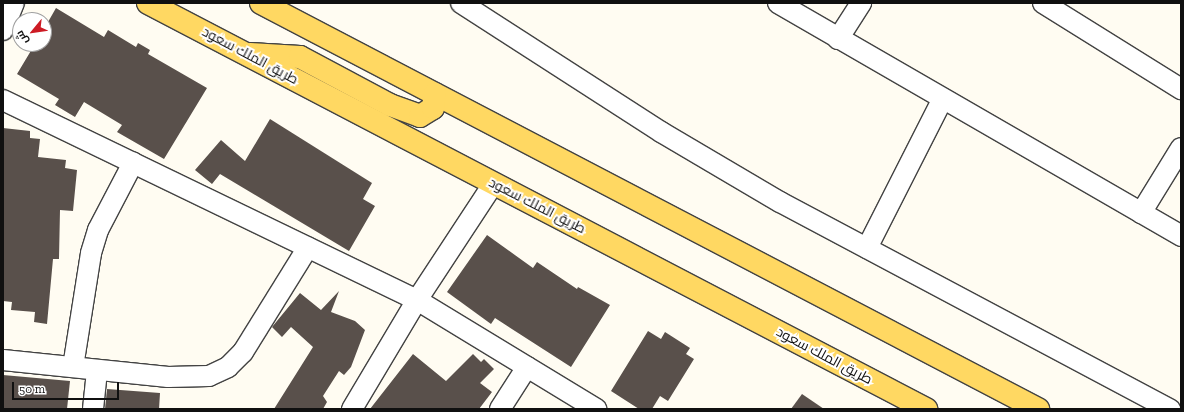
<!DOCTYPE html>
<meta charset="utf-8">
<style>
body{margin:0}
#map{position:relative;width:1184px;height:412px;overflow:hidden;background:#fffcf2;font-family:"Zilla Slab",Cairo,serif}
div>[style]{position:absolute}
.building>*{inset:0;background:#59504b}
.roads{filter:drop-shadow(1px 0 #434343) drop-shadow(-1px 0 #434343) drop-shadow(0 1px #434343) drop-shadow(0 -1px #434343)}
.minor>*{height:20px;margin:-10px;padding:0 10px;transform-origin:10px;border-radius:10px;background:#fff}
.major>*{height:22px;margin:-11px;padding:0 11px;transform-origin:11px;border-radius:11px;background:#ffd862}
span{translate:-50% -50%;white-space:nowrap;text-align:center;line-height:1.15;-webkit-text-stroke:4px #fff;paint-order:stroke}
.street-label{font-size:14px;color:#101010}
.frame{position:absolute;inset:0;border:4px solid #101010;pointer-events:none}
.north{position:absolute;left:12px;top:12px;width:40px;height:40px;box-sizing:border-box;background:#fff;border:1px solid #9f9f9f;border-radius:50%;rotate:241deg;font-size:11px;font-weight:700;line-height:16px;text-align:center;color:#101010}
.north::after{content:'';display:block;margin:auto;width:14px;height:18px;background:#cd1b24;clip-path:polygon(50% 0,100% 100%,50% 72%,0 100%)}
.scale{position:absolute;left:12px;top:382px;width:107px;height:18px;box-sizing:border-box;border:2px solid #101010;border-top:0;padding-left:5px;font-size:12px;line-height:14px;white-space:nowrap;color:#101010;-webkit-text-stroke:3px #fff;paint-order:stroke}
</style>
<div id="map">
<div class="building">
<div style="clip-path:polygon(56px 8px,104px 37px,108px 30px,136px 47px,138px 43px,150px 50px,148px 54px,207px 88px,164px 159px,117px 132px,122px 125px,84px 102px,75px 117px,55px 105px,59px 99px,17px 74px,35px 44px,44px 44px,44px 29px)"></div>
<div style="clip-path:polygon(270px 119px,372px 183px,363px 199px,375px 206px,349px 251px,220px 174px,212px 184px,195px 170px,221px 140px,245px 161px)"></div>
<div style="clip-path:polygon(3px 128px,30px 131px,30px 138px,40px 139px,38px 157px,66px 160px,65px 168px,77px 170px,73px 211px,60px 210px,59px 259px,53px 259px,47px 324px,34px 322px,35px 312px,11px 310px,12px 302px,3px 301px)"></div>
<div style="clip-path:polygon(487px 235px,533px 268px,537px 262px,577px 289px,578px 287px,610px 305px,571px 367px,495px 318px,491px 324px,447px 292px)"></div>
<div style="clip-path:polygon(339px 291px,331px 312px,355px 321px,365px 330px,351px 367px,344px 375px,339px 371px,323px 396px,327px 402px,323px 409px,274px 409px,313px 347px,291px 327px,282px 337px,272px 327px,300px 293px,321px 310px)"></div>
<div style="clip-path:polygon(648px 331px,661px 339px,665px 332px,690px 348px,686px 354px,694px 359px,668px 401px,660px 396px,652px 409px,639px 409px,611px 391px)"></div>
<div style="clip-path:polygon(413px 354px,446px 381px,473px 354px,481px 362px,484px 359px,494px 369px,480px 383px,492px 392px,479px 409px,370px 409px)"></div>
<div style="clip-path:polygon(3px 375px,70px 381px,67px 409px,3px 408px)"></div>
<div style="clip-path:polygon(107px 389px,160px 393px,159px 409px,105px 409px)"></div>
<div style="clip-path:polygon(802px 394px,824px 409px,791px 409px)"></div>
</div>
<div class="roads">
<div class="minor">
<div style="left:461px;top:3px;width:238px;rotate:32.8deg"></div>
<div style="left:661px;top:132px;width:138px;rotate:30.5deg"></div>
<div style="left:780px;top:202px;width:442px;rotate:28deg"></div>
<div style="left:778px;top:3px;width:466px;rotate:30deg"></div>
<div style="left:1043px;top:3px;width:163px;rotate:31.9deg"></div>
<div style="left:3px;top:30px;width:29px;rotate:-68deg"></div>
<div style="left:838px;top:39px;width:43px;rotate:-57.4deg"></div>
<div style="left:3px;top:100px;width:460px;rotate:25.8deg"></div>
<div style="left:417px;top:300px;width:210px;rotate:31.3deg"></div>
<div style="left:1141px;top:213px;width:76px;rotate:-58.4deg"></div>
<div style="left:867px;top:248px;width:166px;rotate:-63.1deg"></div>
<div style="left:3px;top:360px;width:166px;rotate:5.9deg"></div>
<div style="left:168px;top:377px;width:41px;rotate:-1.4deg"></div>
<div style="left:209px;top:376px;width:21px;rotate:-25deg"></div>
<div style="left:228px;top:367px;width:21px;rotate:-45deg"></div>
<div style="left:243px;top:352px;width:123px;rotate:-58.2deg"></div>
<div style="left:73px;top:367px;width:115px;rotate:-81deg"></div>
<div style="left:91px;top:253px;width:24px;rotate:-73deg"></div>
<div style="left:98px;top:230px;width:76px;rotate:-62.4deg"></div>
<div style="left:93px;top:409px;width:39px;rotate:-84deg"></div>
<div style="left:352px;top:409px;width:127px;rotate:-59.2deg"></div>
<div style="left:417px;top:300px;width:140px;rotate:-56.7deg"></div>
<div style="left:500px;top:409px;width:50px;rotate:-57.3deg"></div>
</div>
<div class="major">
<div style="left:148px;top:3px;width:878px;rotate:27.56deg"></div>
<div style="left:261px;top:3px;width:877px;rotate:27.59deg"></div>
<div style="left:250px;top:54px;width:50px;rotate:3.4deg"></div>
<div style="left:300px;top:57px;width:102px;rotate:28.1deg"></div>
<div style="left:390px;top:105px;width:32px;rotate:20deg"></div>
<div style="left:420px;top:116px;width:15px;rotate:-32deg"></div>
<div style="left:433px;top:108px;width:14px;rotate:-82deg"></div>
</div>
</div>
<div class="street-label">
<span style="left:250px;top:56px;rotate:28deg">طريق الملك سعود</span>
<span style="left:537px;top:206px;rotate:27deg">طريق الملك سعود</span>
<span style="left:824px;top:356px;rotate:28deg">طريق الملك سعود</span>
</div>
<div class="frame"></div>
<div class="north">ش</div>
<div class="scale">50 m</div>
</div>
